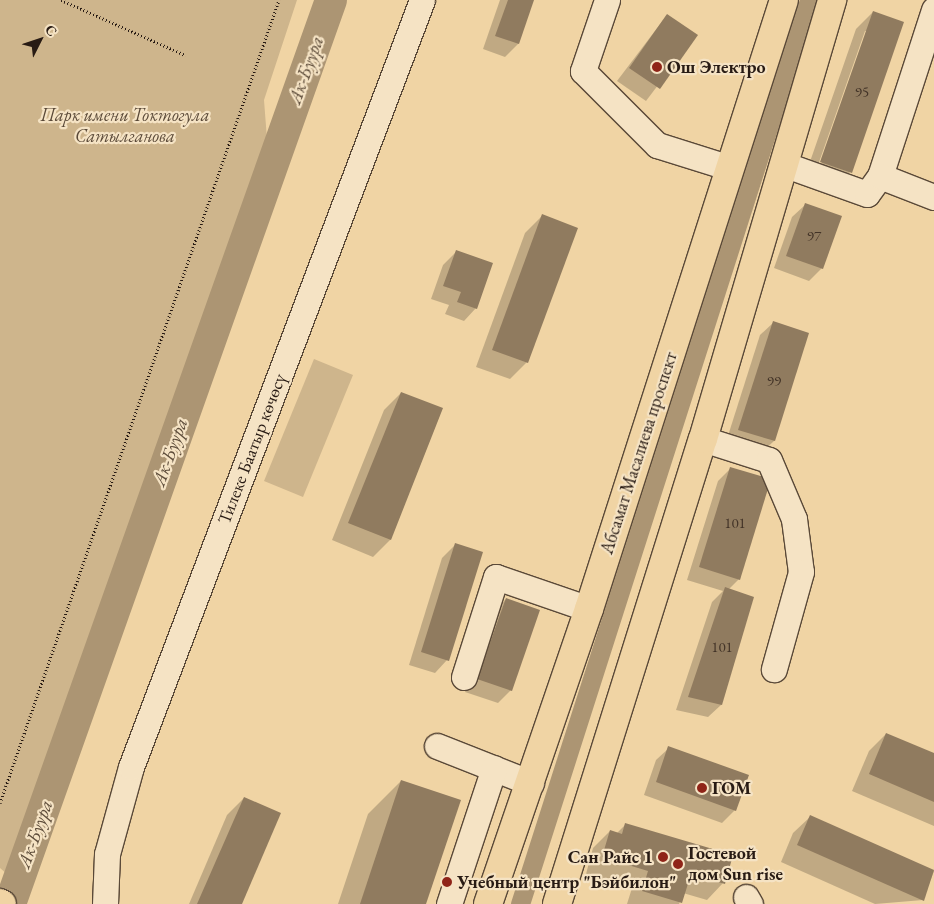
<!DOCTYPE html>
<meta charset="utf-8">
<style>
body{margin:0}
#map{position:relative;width:934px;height:904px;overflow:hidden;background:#f0d4a4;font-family:"EB Garamond",serif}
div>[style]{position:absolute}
.green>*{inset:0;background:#ceb58c}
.shadow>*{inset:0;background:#0003}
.canal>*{height:19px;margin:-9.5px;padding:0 9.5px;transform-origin:9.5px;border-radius:9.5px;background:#ac9573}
.river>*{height:32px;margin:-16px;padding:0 16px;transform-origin:16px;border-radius:16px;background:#ac9573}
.building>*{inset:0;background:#907b5f}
.path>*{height:3px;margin-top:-1.5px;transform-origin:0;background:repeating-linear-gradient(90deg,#281b14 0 1px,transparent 0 3.5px)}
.roads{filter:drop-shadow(1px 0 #5a4938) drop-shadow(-1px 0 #5a4938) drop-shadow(0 1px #5a4938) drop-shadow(0 -1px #5a4938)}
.minor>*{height:25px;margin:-12.5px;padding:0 12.5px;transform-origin:12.5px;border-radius:12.5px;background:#f5e3c4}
.major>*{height:28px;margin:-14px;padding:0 14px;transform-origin:14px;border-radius:14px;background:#f0d4a4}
.dots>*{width:14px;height:14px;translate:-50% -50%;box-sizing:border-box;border:2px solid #f5e3c4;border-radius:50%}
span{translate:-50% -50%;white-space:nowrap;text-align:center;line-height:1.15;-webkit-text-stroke:4.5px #f5e3c4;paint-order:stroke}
.number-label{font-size:15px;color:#423327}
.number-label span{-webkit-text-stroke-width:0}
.poi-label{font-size:18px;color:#281b14;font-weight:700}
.left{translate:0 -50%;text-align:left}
.right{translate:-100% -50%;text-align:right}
.park-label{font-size:18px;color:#5a4938;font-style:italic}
.street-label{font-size:18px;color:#281b14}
.water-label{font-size:19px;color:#5d4c3a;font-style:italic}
.north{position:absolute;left:15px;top:15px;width:50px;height:50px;-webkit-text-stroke:4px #f5e3c4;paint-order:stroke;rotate:49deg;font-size:14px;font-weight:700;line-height:20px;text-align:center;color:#281b14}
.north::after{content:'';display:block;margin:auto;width:18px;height:22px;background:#281b14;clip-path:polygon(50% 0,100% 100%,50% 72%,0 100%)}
</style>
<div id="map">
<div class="green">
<div style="clip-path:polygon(0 0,297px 0,264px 100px,268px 152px,7px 874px,0 868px)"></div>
<div style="clip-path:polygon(314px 359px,353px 375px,303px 497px,264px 481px)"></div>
</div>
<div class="shadow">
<div style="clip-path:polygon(500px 0,533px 0,518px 44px,505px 57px,483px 49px)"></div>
<div style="clip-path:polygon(evenodd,873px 12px,850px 172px,833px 189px,804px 179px,856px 29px,873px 12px,865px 31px,867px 31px,820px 168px,817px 168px,865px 31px)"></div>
<div style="clip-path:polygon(667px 15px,696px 35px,646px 101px,617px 81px)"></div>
<div style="clip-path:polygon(805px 205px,822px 268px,809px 281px,774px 268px,792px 217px)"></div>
<div style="clip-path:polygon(542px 216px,527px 362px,510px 379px,476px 367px,525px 233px)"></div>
<div style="clip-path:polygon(456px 252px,476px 308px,464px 321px,445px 314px,449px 305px,431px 299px,443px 265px)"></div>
<div style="clip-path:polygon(773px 323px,774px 441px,761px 453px,726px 442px,760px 335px)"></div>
<div style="clip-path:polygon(401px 393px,442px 409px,390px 540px,373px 557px,332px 540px,384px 410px)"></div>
<div style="clip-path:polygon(731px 468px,739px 579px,728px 590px,721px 705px,708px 717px,676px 710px,712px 602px,723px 591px,687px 580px,718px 481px)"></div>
<div style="clip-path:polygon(455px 545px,447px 660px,435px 673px,409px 665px,442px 558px)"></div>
<div style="clip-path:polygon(506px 599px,511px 690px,498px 703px,465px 692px,493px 612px)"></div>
<div style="clip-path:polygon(886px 734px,934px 754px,934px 826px,852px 791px,869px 751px)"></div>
<div style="clip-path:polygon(669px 748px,735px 810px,722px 823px,644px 795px,656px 760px)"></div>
<div style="clip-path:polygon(401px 781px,424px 904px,338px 904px,368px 814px)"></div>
<div style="clip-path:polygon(244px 798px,240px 904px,189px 904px,227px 815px)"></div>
<div style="clip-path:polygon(810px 817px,934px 871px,923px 900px,875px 904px,781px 862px,793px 833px)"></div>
<div style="clip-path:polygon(626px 824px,723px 883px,707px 900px,683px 893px,679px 904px,627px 904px,632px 888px,586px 874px,593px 848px,610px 831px,617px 833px)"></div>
</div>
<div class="canal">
<div style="left:520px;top:904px;width:949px;rotate:-72.27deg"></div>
</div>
<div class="river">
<div style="left:10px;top:904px;width:959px;rotate:-70.45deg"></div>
</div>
<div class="building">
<div style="clip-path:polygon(508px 0,534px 0,519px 44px,495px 36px)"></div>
<div style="clip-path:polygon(873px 11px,904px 22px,852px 173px,820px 162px)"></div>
<div style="clip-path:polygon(667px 14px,698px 35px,660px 89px,629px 68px)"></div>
<div style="clip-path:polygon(805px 203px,842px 216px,823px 269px,786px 256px)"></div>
<div style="clip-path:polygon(542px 214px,578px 228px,528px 363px,492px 350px)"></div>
<div style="clip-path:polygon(456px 250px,493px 263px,477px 309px,457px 302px,461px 292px,443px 286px)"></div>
<div style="clip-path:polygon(773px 321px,809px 333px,775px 441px,738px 430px)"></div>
<div style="clip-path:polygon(401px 392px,443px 408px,391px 540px,348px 523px)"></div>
<div style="clip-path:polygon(730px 467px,771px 479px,740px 580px,699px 567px)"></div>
<div style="clip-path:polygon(455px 543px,483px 552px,449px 661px,421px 652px)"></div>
<div style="clip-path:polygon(725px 587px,754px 597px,722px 705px,688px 697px)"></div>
<div style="clip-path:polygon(506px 598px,540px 610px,512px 691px,477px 679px)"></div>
<div style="clip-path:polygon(886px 733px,934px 753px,934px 802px,869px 774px)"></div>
<div style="clip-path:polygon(668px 746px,749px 775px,736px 811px,656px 782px)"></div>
<div style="clip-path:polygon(401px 780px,461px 800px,426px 904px,360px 904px)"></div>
<div style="clip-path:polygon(244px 797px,281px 813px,242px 904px,197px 904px)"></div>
<div style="clip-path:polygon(810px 815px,934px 870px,924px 901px,797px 845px)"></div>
<div style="clip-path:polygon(625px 823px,733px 855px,725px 884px,691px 874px,682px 903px,642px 891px,648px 871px,602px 857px,610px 830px,622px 834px)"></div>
</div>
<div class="path">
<div style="left:61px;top:0;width:136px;rotate:23.9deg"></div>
<div style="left:0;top:803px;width:850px;rotate:-70.84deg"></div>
</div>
<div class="roads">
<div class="minor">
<div style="left:607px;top:0;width:75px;rotate:108.7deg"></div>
<div style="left:583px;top:71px;width:105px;rotate:45deg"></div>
<div style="left:657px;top:145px;width:73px;rotate:17.4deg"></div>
<div style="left:783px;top:164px;width:89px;rotate:19.7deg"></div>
<div style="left:867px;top:194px;width:22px;rotate:-54deg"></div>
<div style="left:880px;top:176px;width:175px;rotate:-72deg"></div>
<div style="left:880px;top:176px;width:58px;rotate:21.3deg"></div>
<div style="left:703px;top:439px;width:69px;rotate:17.7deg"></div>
<div style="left:769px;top:460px;width:64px;rotate:67deg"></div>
<div style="left:794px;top:519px;width:53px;rotate:82.5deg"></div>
<div style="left:801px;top:572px;width:101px;rotate:105.6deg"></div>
<div style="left:464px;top:677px;width:105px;rotate:-72.3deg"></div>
<div style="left:496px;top:577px;width:98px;rotate:19deg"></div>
<div style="left:437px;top:746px;width:101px;rotate:21.5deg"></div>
<div style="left:746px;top:897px;width:8px;rotate:60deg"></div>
<div style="left:105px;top:904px;width:50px;rotate:-87.7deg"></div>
<div style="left:107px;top:854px;width:90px;rotate:-74.6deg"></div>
<div style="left:131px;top:767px;width:820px;rotate:-69.22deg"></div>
<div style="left:449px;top:904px;width:143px;rotate:-71.7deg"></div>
</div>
<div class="major">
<div style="left:0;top:903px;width:2px;rotate:27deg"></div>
<div style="left:488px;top:904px;width:312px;rotate:-71.1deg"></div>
<div style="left:589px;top:609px;width:639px;rotate:-72.25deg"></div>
<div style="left:557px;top:904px;width:487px;rotate:-72.6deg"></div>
<div style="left:703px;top:439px;width:458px;rotate:-73.6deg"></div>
</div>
</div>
<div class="dots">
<div style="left:657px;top:67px;background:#8f2418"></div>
<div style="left:702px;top:788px;background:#8f2418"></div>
<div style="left:663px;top:857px;background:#8f2418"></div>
<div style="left:678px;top:864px;background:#8f2418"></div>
<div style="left:447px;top:882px;background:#8f2418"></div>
</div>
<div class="number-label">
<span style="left:862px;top:92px">95</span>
<span style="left:814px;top:236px">97</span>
<span style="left:774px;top:381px">99</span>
<span style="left:735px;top:523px">101</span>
<span style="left:722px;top:647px">101</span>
</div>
<div class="poi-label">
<span class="left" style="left:667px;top:67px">Ош Электро</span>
<span class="left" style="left:712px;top:788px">ГОМ</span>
<span class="left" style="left:688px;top:864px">Гостевой<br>дом Sun rise</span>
<span class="right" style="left:653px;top:857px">Сан Райс 1</span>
<span class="left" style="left:457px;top:882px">Учебный центр "Бэйбилон"</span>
</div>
<div class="park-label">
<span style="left:125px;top:126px">Парк имени Токтогула<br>Сатылганова</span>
</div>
<div class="street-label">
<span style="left:252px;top:449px;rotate:-69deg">Тилеке Баатыр көчөсү</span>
<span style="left:639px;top:453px;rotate:-72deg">Абсамат Масалиева проспект</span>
</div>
<div class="water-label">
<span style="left:306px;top:70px;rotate:-70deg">Ак-Буура</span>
<span style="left:170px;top:452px;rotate:-70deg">Ак-Буура</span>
<span style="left:35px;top:834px;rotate:-70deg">Ак-Буура</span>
</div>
<div class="north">С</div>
</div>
